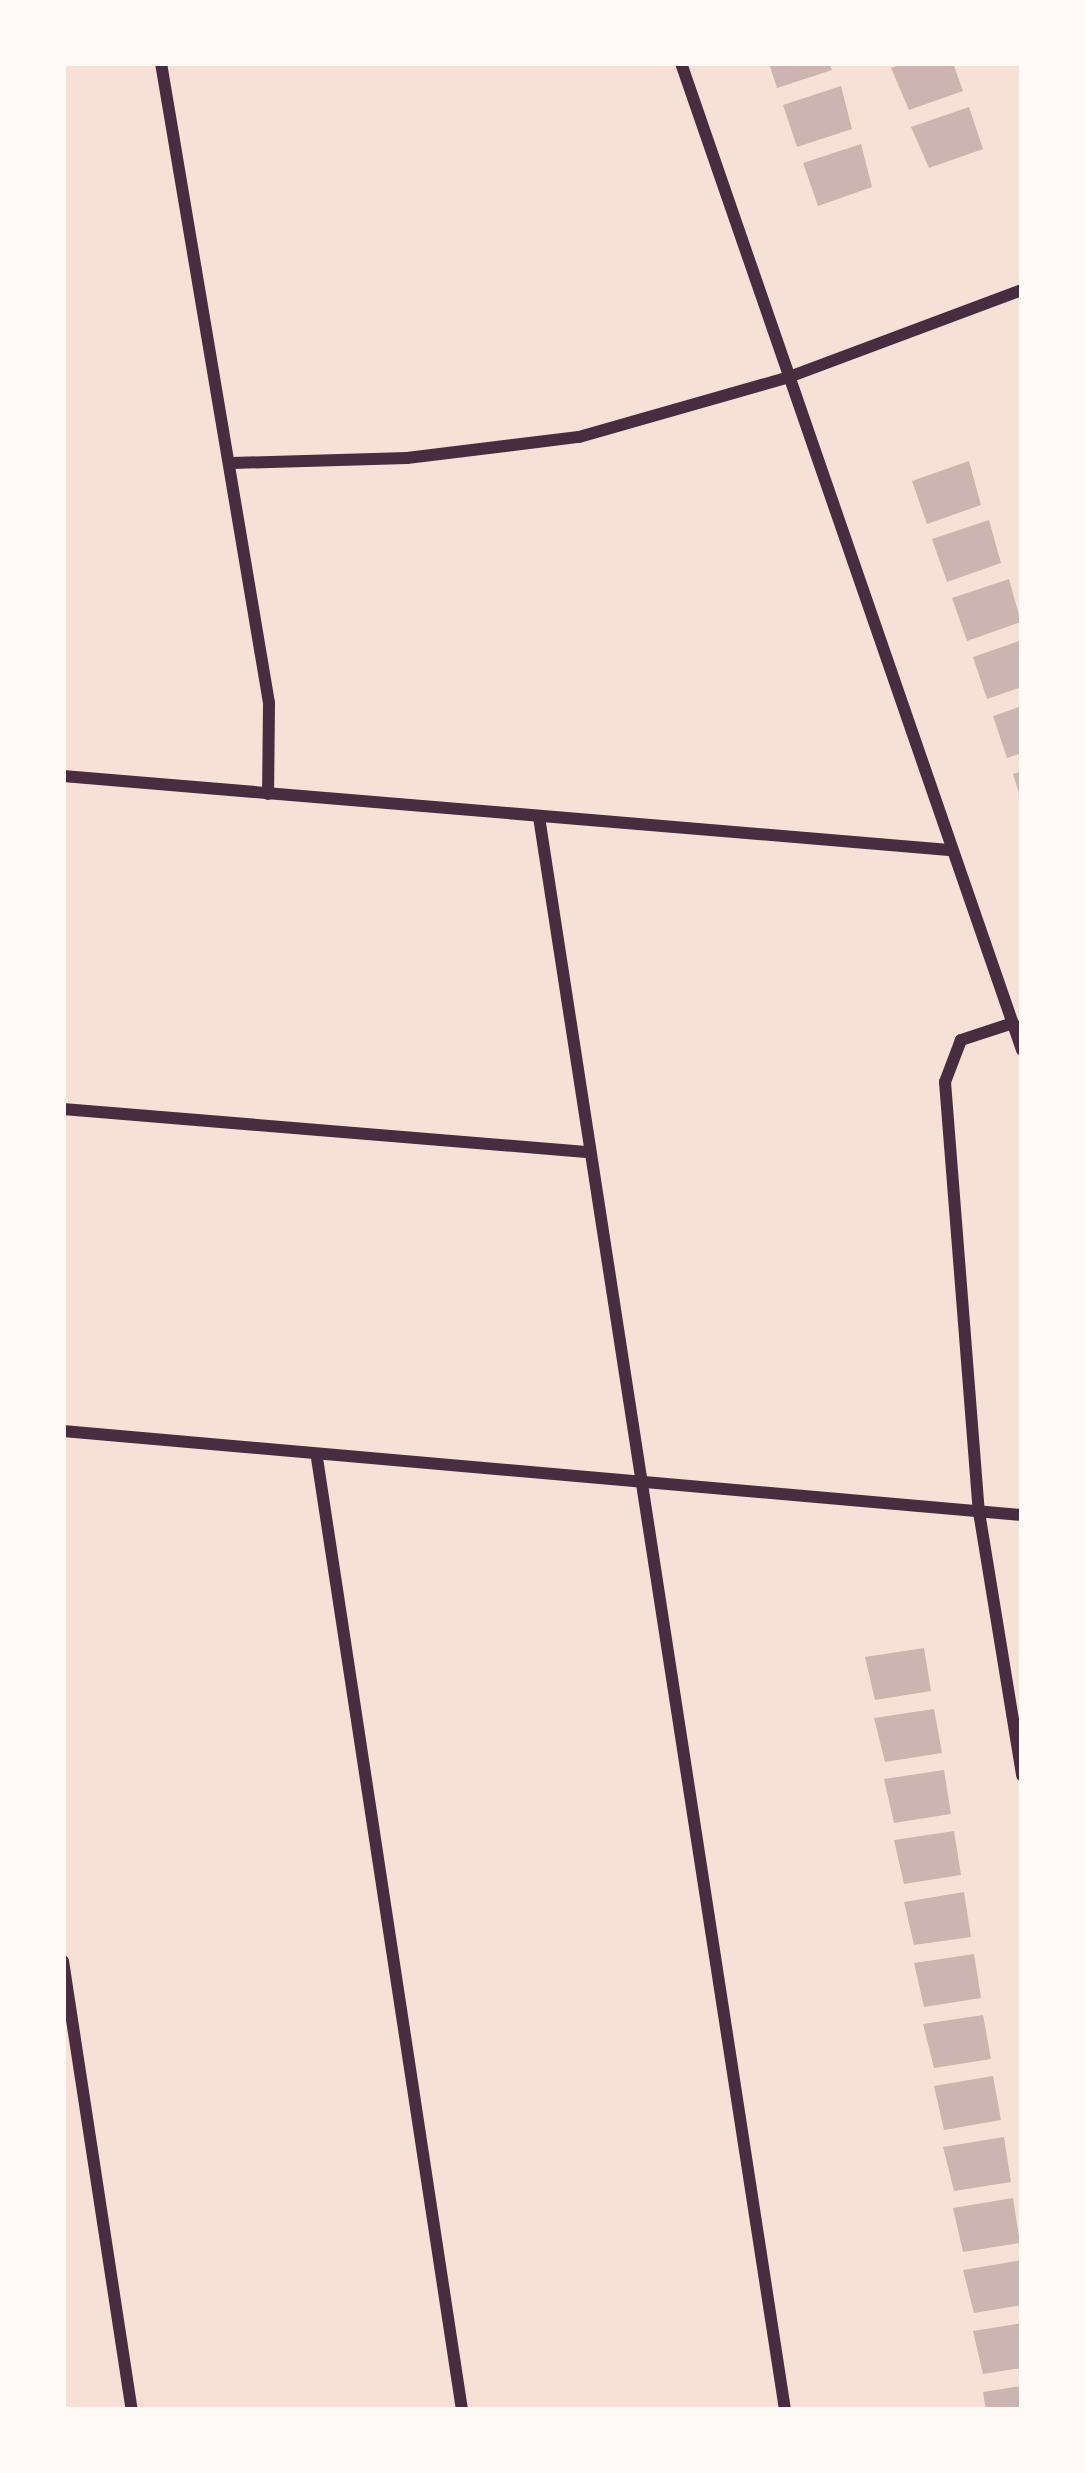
<!DOCTYPE html>
<style>
body{margin:0}
#map{position:relative;width:1085px;height:2473px;overflow:hidden;background:#f7e1d7;font-family:"PT Sans",sans-serif}
div>[style]{position:absolute}
.building>*{inset:0;background:#ccb4b1}
.minor>*{height:12px;margin:-6px;padding:0 6px;transform-origin:6px;border-radius:6px;background:#4a2c40}
span{translate:-50% -50%;white-space:nowrap;text-align:center;line-height:1.15;-webkit-text-stroke:9px #fffaf5;paint-order:stroke}
.frame{position:absolute;inset:0;border:66px solid #fffaf5;pointer-events:none}
</style>
<div id="map">
<div class="building">
<div style="clip-path:polygon(769px 63px,829px 63px,832px 70px,777px 88px)"></div>
<div style="clip-path:polygon(905px 63px,953px 63px,963px 91px,909px 110px,891px 68px)"></div>
<div style="clip-path:polygon(841px 86px,852px 129px,797px 147px,783px 105px)"></div>
<div style="clip-path:polygon(969px 107px,983px 149px,929px 168px,911px 127px)"></div>
<div style="clip-path:polygon(861px 144px,872px 187px,818px 206px,803px 163px)"></div>
<div style="clip-path:polygon(969px 461px,981px 505px,927px 524px,912px 481px)"></div>
<div style="clip-path:polygon(989px 520px,1001px 563px,947px 582px,932px 539px)"></div>
<div style="clip-path:polygon(1009px 579px,1021px 622px,967px 641px,952px 598px)"></div>
<div style="clip-path:polygon(1022px 640px,1022px 687px,987px 699px,973px 657px)"></div>
<div style="clip-path:polygon(1022px 706px,1022px 753px,1007px 758px,993px 716px)"></div>
<div style="clip-path:polygon(1022px 771px,1022px 800px,1021px 800px,1013px 774px)"></div>
<div style="clip-path:polygon(924px 1648px,931px 1691px,875px 1700px,865px 1657px)"></div>
<div style="clip-path:polygon(934px 1709px,942px 1753px,885px 1762px,874px 1718px)"></div>
<div style="clip-path:polygon(944px 1770px,951px 1814px,894px 1823px,884px 1779px)"></div>
<div style="clip-path:polygon(954px 1831px,961px 1875px,904px 1884px,894px 1840px)"></div>
<div style="clip-path:polygon(964px 1892px,971px 1937px,914px 1945px,904px 1902px)"></div>
<div style="clip-path:polygon(974px 1954px,981px 1998px,924px 2007px,914px 1963px)"></div>
<div style="clip-path:polygon(983px 2015px,991px 2059px,934px 2068px,923px 2024px)"></div>
<div style="clip-path:polygon(993px 2076px,1001px 2120px,944px 2130px,934px 2086px)"></div>
<div style="clip-path:polygon(1004px 2137px,1011px 2182px,954px 2191px,943px 2147px)"></div>
<div style="clip-path:polygon(1013px 2198px,1020px 2243px,963px 2252px,953px 2208px)"></div>
<div style="clip-path:polygon(1022px 2260px,1022px 2305px,974px 2313px,963px 2270px)"></div>
<div style="clip-path:polygon(1022px 2323px,1022px 2368px,983px 2374px,973px 2331px)"></div>
<div style="clip-path:polygon(1022px 2386px,1022px 2410px,986px 2410px,983px 2392px)"></div>
</div>
<div class="minor">
<div style="left:161px;top:63px;width:649px;rotate:80.42deg"></div>
<div style="left:269px;top:703px;width:91px;rotate:90.6deg"></div>
<div style="left:681px;top:63px;width:1044px;rotate:70.94deg"></div>
<div style="left:232px;top:463px;width:175px;rotate:-1.6deg"></div>
<div style="left:407px;top:458px;width:173px;rotate:-7deg"></div>
<div style="left:579px;top:437px;width:218px;rotate:-15.9deg"></div>
<div style="left:789px;top:377px;width:249px;rotate:-20.5deg"></div>
<div style="left:63px;top:776px;width:889px;rotate:4.77deg"></div>
<div style="left:539px;top:817px;width:1612px;rotate:81.22deg"></div>
<div style="left:1013px;top:1023px;width:55px;rotate:161.9deg"></div>
<div style="left:961px;top:1040px;width:45px;rotate:110.9deg"></div>
<div style="left:945px;top:1082px;width:431px;rotate:85.5deg"></div>
<div style="left:979px;top:1512px;width:267px;rotate:80.7deg"></div>
<div style="left:63px;top:1109px;width:525px;rotate:4.7deg"></div>
<div style="left:63px;top:1431px;width:963px;rotate:5.01deg"></div>
<div style="left:317px;top:1458px;width:963px;rotate:81.34deg"></div>
<div style="left:63px;top:1961px;width:454px;rotate:81.3deg"></div>
</div>
<div class="frame"></div>
</div>
